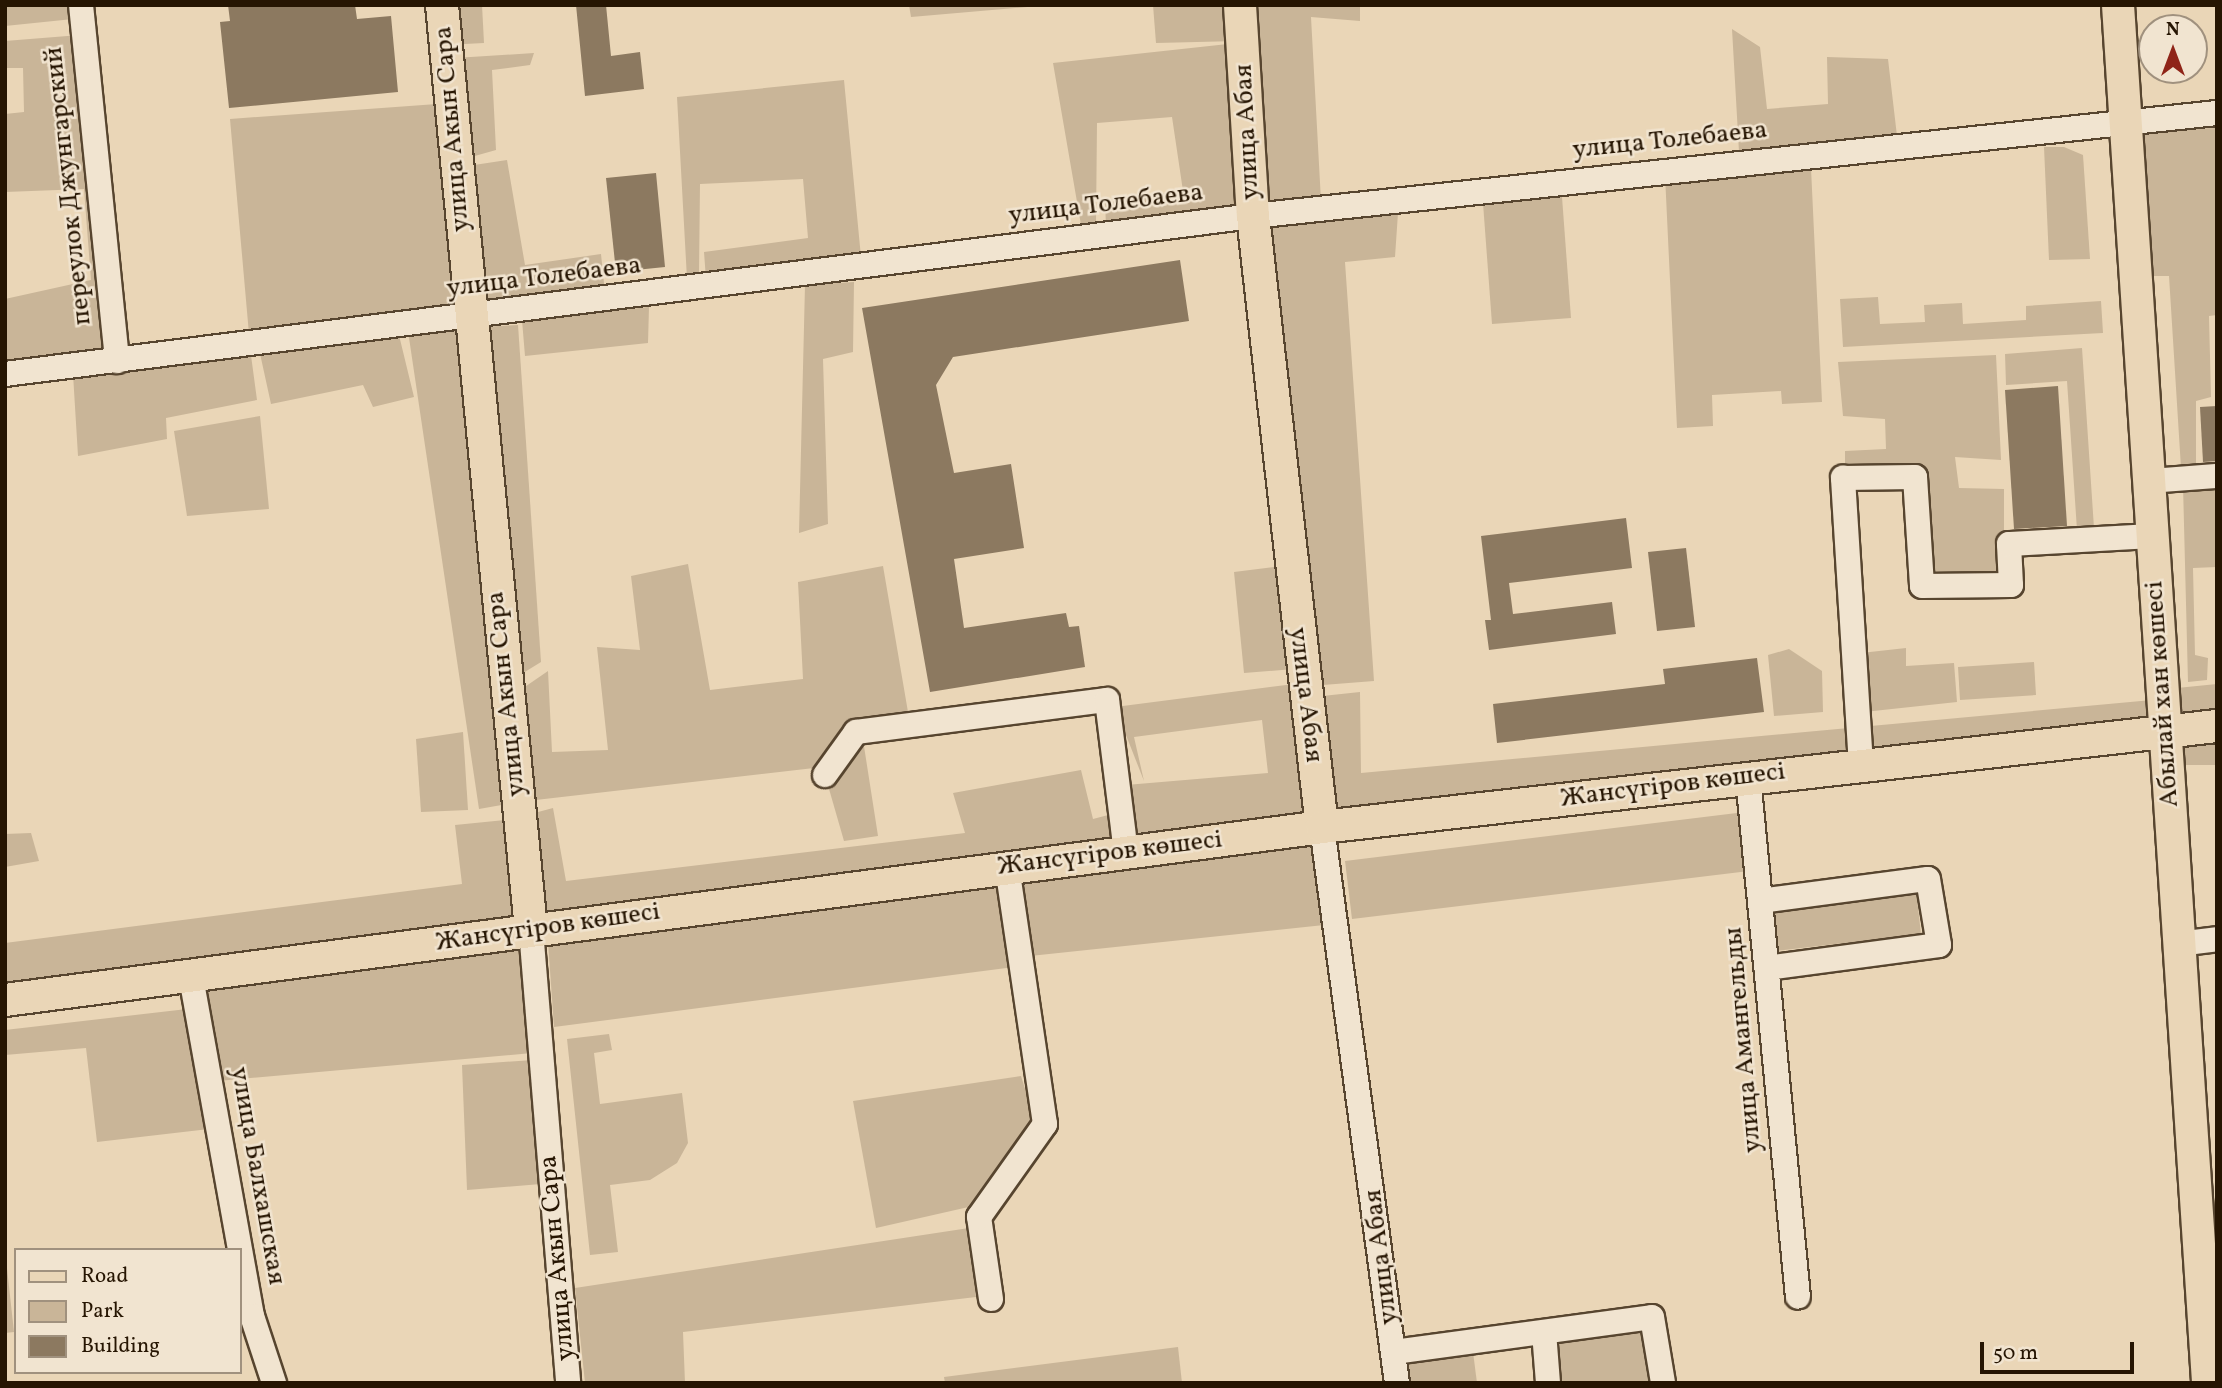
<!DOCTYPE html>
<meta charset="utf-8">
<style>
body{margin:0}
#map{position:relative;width:2222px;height:1388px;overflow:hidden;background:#ead6b7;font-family:Vollkorn,serif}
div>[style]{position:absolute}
.green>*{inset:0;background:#c9b598}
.building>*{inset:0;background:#8c7960}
.roads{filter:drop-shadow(2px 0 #57452f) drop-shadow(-2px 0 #57452f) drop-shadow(0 2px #57452f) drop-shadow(0 -2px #57452f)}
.minor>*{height:24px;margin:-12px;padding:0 12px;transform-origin:12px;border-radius:12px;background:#f1e4d0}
.major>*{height:32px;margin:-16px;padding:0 16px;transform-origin:16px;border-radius:16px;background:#ead6b7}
span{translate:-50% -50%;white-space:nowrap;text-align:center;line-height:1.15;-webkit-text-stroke:5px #f1e4d0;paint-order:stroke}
.street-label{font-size:26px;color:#261502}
.frame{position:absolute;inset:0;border:7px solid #261502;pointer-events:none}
.legend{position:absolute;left:14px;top:1248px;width:228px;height:126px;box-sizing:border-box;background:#f1e4d0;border:2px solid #a0917e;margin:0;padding:9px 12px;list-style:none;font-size:21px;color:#261502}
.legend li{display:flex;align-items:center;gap:14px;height:35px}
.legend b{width:35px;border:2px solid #a0917e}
.north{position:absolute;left:2138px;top:14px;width:70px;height:70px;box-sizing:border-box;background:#f1e4d0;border:2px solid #a0917e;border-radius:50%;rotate:0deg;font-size:19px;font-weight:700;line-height:28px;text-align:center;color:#261502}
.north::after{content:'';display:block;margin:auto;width:24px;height:32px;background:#8f2418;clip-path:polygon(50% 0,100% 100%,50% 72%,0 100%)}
.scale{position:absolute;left:1980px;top:1342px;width:154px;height:32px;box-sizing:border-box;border:4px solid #261502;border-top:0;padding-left:9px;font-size:21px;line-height:24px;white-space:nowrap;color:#261502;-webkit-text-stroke:5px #f1e4d0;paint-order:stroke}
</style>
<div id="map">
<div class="green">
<div style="clip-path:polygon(5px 5px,72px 5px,73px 19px,5px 26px)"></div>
<div style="clip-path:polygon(444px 5px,482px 5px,484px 43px,445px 45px)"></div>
<div style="clip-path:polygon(909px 5px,1050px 5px,911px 17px)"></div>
<div style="clip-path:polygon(1153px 5px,1236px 5px,1238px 41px,1156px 43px)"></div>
<div style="clip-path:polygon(1250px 5px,1360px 5px,1360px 21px,1311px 17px,1321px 201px,1262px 201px)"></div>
<div style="clip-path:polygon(1732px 29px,1760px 47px,1767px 109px,1828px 104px,1827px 57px,1888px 59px,1897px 136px,1739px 152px)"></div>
<div style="clip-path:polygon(80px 35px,114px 356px,5px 369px,5px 299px,91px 280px,84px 189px,5px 192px,5px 114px,24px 112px,23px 68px,5px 68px,5px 41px)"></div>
<div style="clip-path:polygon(1237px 43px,1248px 210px,1106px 227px,1105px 200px,1183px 191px,1172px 117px,1097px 123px,1096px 223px,1081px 225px,1053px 63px)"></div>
<div style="clip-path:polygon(534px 53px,530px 65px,492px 70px,496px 150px,464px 159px,455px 58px)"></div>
<div style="clip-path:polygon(844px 80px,861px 257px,706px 279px,704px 252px,808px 238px,803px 179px,700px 184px,699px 274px,687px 279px,677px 97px)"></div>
<div style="clip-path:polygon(437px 104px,463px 312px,249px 334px,230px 119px)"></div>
<div style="clip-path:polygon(2217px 128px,2217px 315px,2209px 316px,2211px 397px,2196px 401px,2196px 470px,2181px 468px,2169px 276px,2147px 276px,2136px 130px)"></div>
<div style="clip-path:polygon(2044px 147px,2064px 147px,2083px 155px,2090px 259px,2049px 260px)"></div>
<div style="clip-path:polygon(507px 160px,525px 265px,601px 254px,605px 293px,477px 311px,461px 167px)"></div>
<div style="clip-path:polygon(1811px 168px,1822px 402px,1782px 404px,1781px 391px,1712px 395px,1713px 426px,1677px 428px,1665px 175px)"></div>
<div style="clip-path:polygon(1562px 197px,1571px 318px,1492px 324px,1483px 203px)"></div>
<div style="clip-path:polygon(1398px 213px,1395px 257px,1345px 262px,1374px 681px,1310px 686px,1264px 226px)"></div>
<div style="clip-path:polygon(854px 282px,853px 352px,823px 359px,828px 524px,799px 533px,805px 285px)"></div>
<div style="clip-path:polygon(1878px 297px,1880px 324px,1925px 322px,1924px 305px,1962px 303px,1963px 324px,2026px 320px,2026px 306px,2101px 301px,2103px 333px,1843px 347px,1840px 299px)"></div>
<div style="clip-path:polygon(649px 307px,648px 343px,525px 356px,522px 320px)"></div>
<div style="clip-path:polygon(462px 323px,513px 803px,479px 809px,408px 331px)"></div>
<div style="clip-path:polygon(518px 325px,541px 662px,515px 678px,479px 327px)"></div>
<div style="clip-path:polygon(398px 331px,414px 397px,373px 407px,363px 385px,271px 404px,259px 349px)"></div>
<div style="clip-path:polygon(250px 348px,257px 400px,166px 418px,167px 439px,78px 456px,73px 374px)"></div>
<div style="clip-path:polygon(2082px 348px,2094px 528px,2077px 530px,2067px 381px,2006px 385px,2005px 354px)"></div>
<div style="clip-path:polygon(1996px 355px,2001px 460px,1955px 457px,1959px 488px,2004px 489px,2004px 575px,1926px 575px,1922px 464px,1845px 467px,1845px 451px,1886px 449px,1885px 419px,1843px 416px,1838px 362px)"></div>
<div style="clip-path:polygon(260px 416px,269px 509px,187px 516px,174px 431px)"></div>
<div style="clip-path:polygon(2217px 482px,2217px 567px,2193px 568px,2195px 655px,2208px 658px,2207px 680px,2188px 682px,2183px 485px)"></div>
<div style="clip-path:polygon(688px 564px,710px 690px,803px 679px,798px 582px,883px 566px,908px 712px,860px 717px,814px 768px,527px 801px,516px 693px,548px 671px,552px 752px,608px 750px,597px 647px,640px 650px,631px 576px)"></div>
<div style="clip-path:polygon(1282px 566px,1294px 669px,1244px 673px,1234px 572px)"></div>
<div style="clip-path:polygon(1906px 648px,1906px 666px,1954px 663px,1957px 702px,1864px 712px,1861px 653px)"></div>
<div style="clip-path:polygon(1789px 649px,1822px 671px,1823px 712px,1774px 716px,1768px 655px)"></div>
<div style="clip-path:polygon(2034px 662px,2036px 695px,1960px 700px,1958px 667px)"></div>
<div style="clip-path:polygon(1294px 684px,1313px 820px,538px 919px,527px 815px,553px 808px,566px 881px,965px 833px,953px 793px,1081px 770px,1093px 819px,1131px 809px,1126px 785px,1268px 773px,1262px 720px,1134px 737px,1144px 781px,1115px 707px)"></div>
<div style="clip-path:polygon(2217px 684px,2217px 717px,2169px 722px,2167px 689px)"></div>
<div style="clip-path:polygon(1360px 692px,1361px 773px,2152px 700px,2149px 728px,1327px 820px,1313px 697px)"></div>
<div style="clip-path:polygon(463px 732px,468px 810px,421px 812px,416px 739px)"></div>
<div style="clip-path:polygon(2217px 733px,2217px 765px,2172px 765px,2173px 737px)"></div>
<div style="clip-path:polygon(863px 740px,878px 836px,844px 841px,825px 775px)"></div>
<div style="clip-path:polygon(1745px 812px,1749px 871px,1352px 919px,1345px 861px)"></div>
<div style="clip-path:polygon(515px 819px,525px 924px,5px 992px,5px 943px,462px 884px,455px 825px)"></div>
<div style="clip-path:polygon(31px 833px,39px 861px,5px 867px,5px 834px)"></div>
<div style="clip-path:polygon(1313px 837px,1324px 925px,1030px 956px,1016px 875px)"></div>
<div style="clip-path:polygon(1000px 883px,1014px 967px,554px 1027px,548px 942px)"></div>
<div style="clip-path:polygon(1916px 890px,1921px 934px,1775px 951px,1770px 907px)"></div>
<div style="clip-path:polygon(525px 940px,532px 1053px,218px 1081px,200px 983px)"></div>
<div style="clip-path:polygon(187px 1009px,209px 1129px,97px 1142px,86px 1048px,5px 1055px,5px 1030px)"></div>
<div style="clip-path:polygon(609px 1034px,612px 1050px,594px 1053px,600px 1104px,682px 1093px,688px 1143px,677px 1163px,650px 1180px,610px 1185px,618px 1252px,590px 1255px,567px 1039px)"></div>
<div style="clip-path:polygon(533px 1060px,541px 1184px,467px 1190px,462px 1065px)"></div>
<div style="clip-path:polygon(1021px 1076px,1034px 1118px,973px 1206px,876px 1228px,853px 1101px)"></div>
<div style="clip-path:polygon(969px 1228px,976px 1297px,683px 1332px,685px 1383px,585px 1383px,575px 1288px)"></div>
<div style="clip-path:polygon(5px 1250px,14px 1332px,5px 1333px)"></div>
<div style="clip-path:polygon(1645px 1326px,1654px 1383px,1556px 1383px,1550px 1341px)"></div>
<div style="clip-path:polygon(1178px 1347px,1182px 1383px,945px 1383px,944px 1377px)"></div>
<div style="clip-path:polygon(1473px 1352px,1477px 1383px,1410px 1383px,1408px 1362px)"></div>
</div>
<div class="building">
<div style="clip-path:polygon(228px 5px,355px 5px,357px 19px,391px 16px,398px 92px,229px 108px,220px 22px,230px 21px)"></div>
<div style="clip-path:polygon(576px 5px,606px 5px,611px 56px,640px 52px,644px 89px,585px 96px)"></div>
<div style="clip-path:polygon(656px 173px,665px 267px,616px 272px,606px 178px)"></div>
<div style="clip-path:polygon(1180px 260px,1189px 321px,953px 357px,936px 385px,954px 473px,1011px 464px,1024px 548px,954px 559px,964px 628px,1066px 613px,1069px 627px,1079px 626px,1085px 667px,930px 692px,862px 308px)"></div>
<div style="clip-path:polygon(2058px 386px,2067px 526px,2014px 529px,2005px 390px)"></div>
<div style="clip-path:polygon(2217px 406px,2217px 461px,2203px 462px,2200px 407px)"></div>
<div style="clip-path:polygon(1626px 518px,1632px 568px,1509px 583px,1513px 614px,1612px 602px,1616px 634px,1489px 650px,1485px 620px,1491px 620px,1481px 536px)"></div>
<div style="clip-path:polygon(1686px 548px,1695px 627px,1657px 631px,1648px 552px)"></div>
<div style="clip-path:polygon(1757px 658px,1764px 712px,1497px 743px,1493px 704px,1665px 684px,1663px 669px)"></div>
</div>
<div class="roads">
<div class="minor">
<div style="left:81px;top:5px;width:358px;rotate:84.2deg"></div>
<div style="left:5px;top:374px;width:1258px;rotate:-7.22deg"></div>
<div style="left:1253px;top:216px;width:969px;rotate:-6.1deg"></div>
<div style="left:2150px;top:481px;width:67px;rotate:-4.3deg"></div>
<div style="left:1861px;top:765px;width:288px;rotate:-93.6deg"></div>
<div style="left:1843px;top:478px;width:72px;rotate:-0.8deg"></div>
<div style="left:1915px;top:477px;width:109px;rotate:86.3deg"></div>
<div style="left:1922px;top:586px;width:89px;rotate:-0.6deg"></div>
<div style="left:2011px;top:585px;width:41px;rotate:-92.8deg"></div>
<div style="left:2009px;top:544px;width:144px;rotate:-3.2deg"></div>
<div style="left:825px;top:775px;width:53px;rotate:-54.2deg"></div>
<div style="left:856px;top:732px;width:253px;rotate:-7.3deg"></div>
<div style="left:1107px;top:700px;width:153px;rotate:82.9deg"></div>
<div style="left:1748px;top:777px;width:522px;rotate:84.51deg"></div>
<div style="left:1322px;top:827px;width:561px;rotate:82.32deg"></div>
<div style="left:1760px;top:901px;width:169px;rotate:-7.5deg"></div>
<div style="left:1928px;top:879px;width:67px;rotate:80.5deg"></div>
<div style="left:1939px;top:945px;width:174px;rotate:172.4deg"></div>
<div style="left:531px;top:930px;width:455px;rotate:85.3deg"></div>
<div style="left:2178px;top:944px;width:39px;rotate:-7deg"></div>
<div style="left:191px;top:977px;width:344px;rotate:79.8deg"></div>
<div style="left:252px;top:1316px;width:71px;rotate:71.8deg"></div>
<div style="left:991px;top:1299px;width:83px;rotate:-98.3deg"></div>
<div style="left:979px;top:1217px;width:114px;rotate:-54.6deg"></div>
<div style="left:1045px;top:1124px;width:259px;rotate:-98.4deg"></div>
<div style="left:1544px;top:1332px;width:51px;rotate:85.5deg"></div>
<div style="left:1394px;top:1352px;width:260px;rotate:-7.7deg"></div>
<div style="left:1652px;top:1317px;width:67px;rotate:80.5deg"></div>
</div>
<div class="major">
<div style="left:442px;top:5px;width:929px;rotate:84.5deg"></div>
<div style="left:1240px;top:5px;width:211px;rotate:86.5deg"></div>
<div style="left:1253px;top:216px;width:615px;rotate:83.56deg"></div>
<div style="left:2118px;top:5px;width:1381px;rotate:86.26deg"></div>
<div style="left:5px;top:1000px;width:1328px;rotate:-7.48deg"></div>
<div style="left:1322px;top:827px;width:901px;rotate:-6.44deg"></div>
</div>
</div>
<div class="street-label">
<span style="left:453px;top:129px;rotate:-95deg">улица Акын Сара</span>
<span style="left:1248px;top:132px;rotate:-93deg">улица Абая</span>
<span style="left:1670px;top:141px;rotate:-6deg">улица Толебаева</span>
<span style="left:69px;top:186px;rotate:-96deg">переулок Джунгарский</span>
<span style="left:1106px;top:205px;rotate:-7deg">улица Толебаева</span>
<span style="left:544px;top:278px;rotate:-7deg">улица Толебаева</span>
<span style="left:507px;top:694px;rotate:-96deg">улица Акын Сара</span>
<span style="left:2163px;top:694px;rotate:-94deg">Абылай хан көшесі</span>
<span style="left:1305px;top:695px;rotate:83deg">улица Абая</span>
<span style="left:1673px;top:786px;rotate:-7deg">Жансүгіров көшесі</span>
<span style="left:1110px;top:854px;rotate:-7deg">Жансүгіров көшесі</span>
<span style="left:548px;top:928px;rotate:-8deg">Жансүгіров көшесі</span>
<span style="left:1744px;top:1040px;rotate:-95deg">улица Амангельды</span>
<span style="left:257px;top:1176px;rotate:80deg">улица Балхашская</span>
<span style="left:1382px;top:1257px;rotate:-97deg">улица Абая</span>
<span style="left:558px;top:1258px;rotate:-95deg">улица Акын Сара</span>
</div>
<div class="frame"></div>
<ul class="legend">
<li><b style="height:9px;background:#ead6b7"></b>Road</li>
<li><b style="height:19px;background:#c9b598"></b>Park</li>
<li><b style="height:19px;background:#8c7960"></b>Building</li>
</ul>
<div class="north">N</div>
<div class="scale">50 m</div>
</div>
